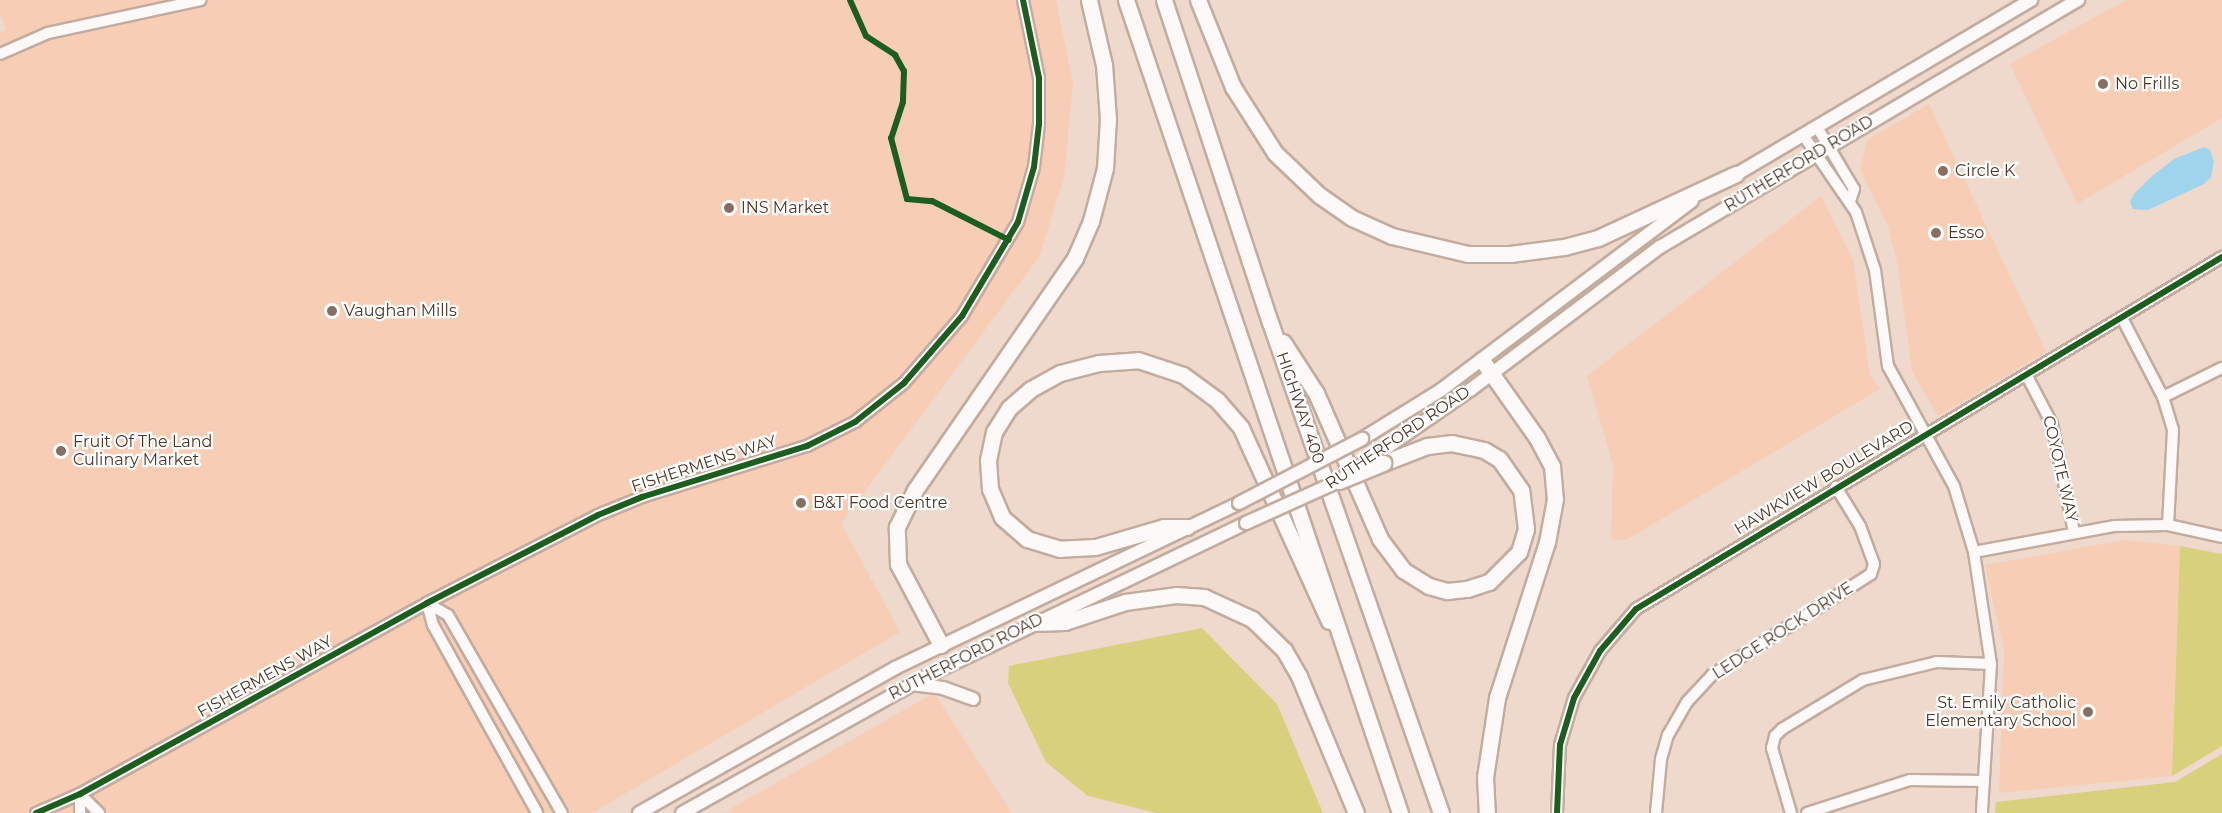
<!DOCTYPE html>
<style>
body{margin:0}
#map{position:relative;width:2222px;height:813px;overflow:hidden;background:#efd9cd;font-family:Montserrat,sans-serif}
div>[style]{position:absolute}
.built>*{inset:0;background:#f7cdb6}
.green>*{inset:0;background:#d8d07d}
.water>*{inset:0;background:#a0d4ed}
.roads{filter:drop-shadow(2px 0 #c2aca0) drop-shadow(-2px 0 #c2aca0) drop-shadow(0 2px #c2aca0) drop-shadow(0 -2px #c2aca0)}
.minor>*{height:10px;margin:-5px;padding:0 5px;transform-origin:5px;border-radius:5px;background:#fdf9f8}
.major>*{height:12px;margin:-6px;padding:0 6px;transform-origin:6px;border-radius:6px;background:#fdf9f8}
.highway>*{height:15px;margin:-7.5px;padding:0 7.5px;transform-origin:7.5px;border-radius:7.5px;background:#fdf9f8}
.bridges{filter:drop-shadow(2px 0 #c2aca0) drop-shadow(-2px 0 #c2aca0) drop-shadow(0 2px #c2aca0) drop-shadow(0 -2px #c2aca0)}
.major-bridge>*{height:12px;margin:-6px;padding:0 6px;transform-origin:6px;border-radius:6px;background:#fdf9f8}
.highway-bridge>*{height:15px;margin:-7.5px;padding:0 7.5px;transform-origin:7.5px;border-radius:7.5px;background:#fdf9f8}
.cycleway>*{height:6px;margin:-3px;padding:0 3px;transform-origin:3px;border-radius:3px;background:#1b5e20}
.dots>*{width:16px;height:16px;translate:-50% -50%;box-sizing:border-box;border:3px solid #fff;border-radius:50%}
span{translate:-50% -50%;white-space:nowrap;text-align:center;line-height:1.15;-webkit-text-stroke:4.5px #fff;paint-order:stroke}
.poi-label{font-size:16px;color:#4f3526}
.left{translate:0 -50%;text-align:left}
.right{translate:-100% -50%;text-align:right}
.street-label{font-size:16px;color:#4f3526}
</style>
<div id="map">
<div class="built">
<div style="clip-path:polygon(0 0,1056px 0,1073px 83px,1064px 178px,1039px 257px,841px 523px,900px 632px,592px 813px,0 813px,0 32px,7px 30px,0 15px)"></div>
<div style="clip-path:polygon(2126px 0,2222px 0,2222px 118px,2077px 204px,2010px 64px)"></div>
<div style="clip-path:polygon(1929px 104px,2046px 352px,1938px 416px,1912px 371px,1898px 267px,1888px 226px,1860px 170px,1867px 140px)"></div>
<div style="clip-path:polygon(1821px 196px,1853px 260px,1870px 375px,1880px 389px,1626px 540px,1611px 539px,1613px 465px,1587px 376px)"></div>
<div style="clip-path:polygon(2125px 540px,2180px 546px,2172px 776px,1999px 793px,2004px 650px,1985px 565px)"></div>
<div style="clip-path:polygon(934px 693px,1012px 813px,723px 813px)"></div>
</div>
<div class="green">
<div style="clip-path:polygon(2180px 546px,2222px 554px,2222px 746px,2172px 776px)"></div>
<div style="clip-path:polygon(1202px 628px,1277px 704px,1323px 813px,1156px 813px,1088px 796px,1046px 762px,1008px 683px,1009px 666px)"></div>
<div style="clip-path:polygon(2222px 754px,2222px 813px,1995px 813px,1996px 802px,2175px 782px)"></div>
</div>
<div class="water">
<div style="clip-path:polygon(2204px 147px,2210px 150px,2214px 162px,2211px 177px,2204px 184px,2148px 210px,2133px 209px,2130px 202px,2134px 194px,2152px 176px,2174px 159px)"></div>
</div>
<div class="roads">
<div class="minor">
<div style="left:0;top:54px;width:52px;rotate:-23.6deg"></div>
<div style="left:48px;top:33px;width:156px;rotate:-12.2deg"></div>
<div style="left:1817px;top:127px;width:72px;rotate:59.2deg"></div>
<div style="left:1854px;top:189px;width:13px;rotate:108deg"></div>
<div style="left:1803px;top:135px;width:93px;rotate:55.5deg"></div>
<div style="left:1856px;top:212px;width:61px;rotate:71.9deg"></div>
<div style="left:1875px;top:270px;width:97px;rotate:82.3deg"></div>
<div style="left:1888px;top:366px;width:137px;rotate:61.2deg"></div>
<div style="left:1954px;top:486px;width:69px;rotate:73.1deg"></div>
<div style="left:1974px;top:552px;width:113px;rotate:81.4deg"></div>
<div style="left:1991px;top:664px;width:149px;rotate:93.5deg"></div>
<div style="left:2122px;top:318px;width:89px;rotate:62.6deg"></div>
<div style="left:2163px;top:397px;width:34px;rotate:73deg"></div>
<div style="left:2173px;top:430px;width:95px;rotate:93deg"></div>
<div style="left:2027px;top:376px;width:54px;rotate:62.5deg"></div>
<div style="left:2052px;top:424px;width:110px;rotate:78.5deg"></div>
<div style="left:2163px;top:397px;width:66px;rotate:-26.2deg"></div>
<div style="left:1974px;top:552px;width:142px;rotate:-10.5deg"></div>
<div style="left:2114px;top:526px;width:54px;rotate:-1.1deg"></div>
<div style="left:2168px;top:525px;width:55px;rotate:12.5deg"></div>
<div style="left:427px;top:603px;width:24px;rotate:30deg"></div>
<div style="left:448px;top:615px;width:228px;rotate:60.1deg"></div>
<div style="left:427px;top:603px;width:23px;rotate:75deg"></div>
<div style="left:433px;top:625px;width:215px;rotate:61deg"></div>
<div style="left:80px;top:794px;width:27px;rotate:45deg"></div>
<div style="left:36px;top:813px;width:48px;rotate:-23.4deg"></div>
<div style="left:80px;top:794px;width:396px;rotate:-28.8deg"></div>
<div style="left:427px;top:603px;width:192px;rotate:-27.2deg"></div>
<div style="left:598px;top:515px;width:48px;rotate:-22.2deg"></div>
<div style="left:642px;top:497px;width:173px;rotate:-17.2deg"></div>
<div style="left:807px;top:446px;width:54px;rotate:-26.6deg"></div>
<div style="left:855px;top:422px;width:63px;rotate:-38.5deg"></div>
<div style="left:904px;top:383px;width:89px;rotate:-49.1deg"></div>
<div style="left:962px;top:316px;width:109px;rotate:-59.2deg"></div>
<div style="left:1018px;top:222px;width:57px;rotate:-73.8deg"></div>
<div style="left:1034px;top:167px;width:43px;rotate:-83.4deg"></div>
<div style="left:1039px;top:124px;width:46px;rotate:-90deg"></div>
<div style="left:1039px;top:78px;width:80px;rotate:-101.6deg"></div>
<div style="left:80px;top:813px;width:19px;rotate:-90deg"></div>
<div style="left:1557px;top:813px;width:68px;rotate:-87.5deg"></div>
<div style="left:1560px;top:745px;width:49px;rotate:-73.4deg"></div>
<div style="left:1574px;top:698px;width:54px;rotate:-61deg"></div>
<div style="left:1600px;top:651px;width:55px;rotate:-49.4deg"></div>
<div style="left:1636px;top:609px;width:684px;rotate:-30.99deg"></div>
<div style="left:1656px;top:813px;width:54px;rotate:-84.7deg"></div>
<div style="left:1661px;top:759px;width:25px;rotate:-74deg"></div>
<div style="left:1668px;top:735px;width:38px;rotate:-60deg"></div>
<div style="left:1687px;top:702px;width:37px;rotate:-47deg"></div>
<div style="left:1712px;top:675px;width:188px;rotate:-32.4deg"></div>
<div style="left:1871px;top:574px;width:10px;rotate:-73deg"></div>
<div style="left:1874px;top:564px;width:40px;rotate:-110.2deg"></div>
<div style="left:1860px;top:526px;width:46px;rotate:-121.6deg"></div>
<div style="left:1791px;top:813px;width:68px;rotate:-106.3deg"></div>
<div style="left:1772px;top:748px;width:12px;rotate:-76deg"></div>
<div style="left:1775px;top:736px;width:10px;rotate:-45deg"></div>
<div style="left:1782px;top:729px;width:95px;rotate:-31.2deg"></div>
<div style="left:1863px;top:680px;width:76px;rotate:-13.7deg"></div>
<div style="left:1937px;top:662px;width:54px;rotate:2.1deg"></div>
<div style="left:1807px;top:813px;width:108px;rotate:-17.8deg"></div>
<div style="left:1910px;top:780px;width:74px;rotate:0.8deg"></div>
</div>
<div class="major">
<div style="left:1730px;top:178px;width:350px;rotate:-30.6deg"></div>
<div style="left:1362px;top:439px;width:93px;rotate:-31.8deg"></div>
<div style="left:1441px;top:390px;width:314px;rotate:-37deg"></div>
<div style="left:1376px;top:455px;width:114px;rotate:-34.7deg"></div>
<div style="left:1470px;top:390px;width:238px;rotate:-37deg"></div>
<div style="left:1660px;top:247px;width:486px;rotate:-30.6deg"></div>
<div style="left:911px;top:684px;width:32px;rotate:7deg"></div>
<div style="left:943px;top:688px;width:32px;rotate:20deg"></div>
<div style="left:639px;top:813px;width:294px;rotate:-29.5deg"></div>
<div style="left:895px;top:668px;width:382px;rotate:-25.6deg"></div>
<div style="left:682px;top:813px;width:285px;rotate:-29.2deg"></div>
<div style="left:931px;top:674px;width:349px;rotate:-25.6deg"></div>
</div>
<div class="highway">
<div style="left:1126px;top:0;width:858px;rotate:71.37deg"></div>
<div style="left:1164px;top:0;width:339px;rotate:71.8deg"></div>
<div style="left:1270px;top:322px;width:520px;rotate:70.8deg"></div>
<div style="left:1198px;top:0;width:94px;rotate:68.1deg"></div>
<div style="left:1233px;top:87px;width:78px;rotate:57.5deg"></div>
<div style="left:1275px;top:153px;width:61px;rotate:43.7deg"></div>
<div style="left:1319px;top:195px;width:40px;rotate:34.9deg"></div>
<div style="left:1352px;top:218px;width:44px;rotate:24.2deg"></div>
<div style="left:1392px;top:236px;width:78px;rotate:13.3deg"></div>
<div style="left:1468px;top:254px;width:42px"></div>
<div style="left:1510px;top:254px;width:54px;rotate:-7.4deg"></div>
<div style="left:1564px;top:247px;width:35px;rotate:-15deg"></div>
<div style="left:1598px;top:238px;width:152px;rotate:-24.9deg"></div>
<div style="left:1283px;top:342px;width:61px;rotate:57.1deg"></div>
<div style="left:1316px;top:393px;width:159px;rotate:66.3deg"></div>
<div style="left:1380px;top:539px;width:39px;rotate:53deg"></div>
<div style="left:1403px;top:570px;width:31px;rotate:32deg"></div>
<div style="left:1429px;top:586px;width:19px;rotate:16deg"></div>
<div style="left:1447px;top:591px;width:20px;rotate:-6deg"></div>
<div style="left:1467px;top:589px;width:23px;rotate:-18deg"></div>
<div style="left:1489px;top:582px;width:42px;rotate:-45deg"></div>
<div style="left:1519px;top:552px;width:24px;rotate:-73deg"></div>
<div style="left:1526px;top:529px;width:39px;rotate:-97deg"></div>
<div style="left:1521px;top:490px;width:38px;rotate:-125deg"></div>
<div style="left:1499px;top:459px;width:17px;rotate:-149deg"></div>
<div style="left:1484px;top:450px;width:33px;rotate:-168deg"></div>
<div style="left:1452px;top:443px;width:25px;rotate:173deg"></div>
<div style="left:1427px;top:446px;width:47px;rotate:158.9deg"></div>
<div style="left:1482px;top:360px;width:95px;rotate:54.8deg"></div>
<div style="left:1537px;top:438px;width:32px;rotate:62deg"></div>
<div style="left:1552px;top:466px;width:33px;rotate:85deg"></div>
<div style="left:1555px;top:499px;width:44px;rotate:100.5deg"></div>
<div style="left:1547px;top:542px;width:164px;rotate:107.8deg"></div>
<div style="left:1497px;top:698px;width:80px;rotate:98.6deg"></div>
<div style="left:1485px;top:777px;width:36px;rotate:87deg"></div>
<div style="left:1187px;top:527px;width:23px;rotate:180deg"></div>
<div style="left:1164px;top:527px;width:72px;rotate:163.8deg"></div>
<div style="left:1095px;top:547px;width:35px;rotate:177deg"></div>
<div style="left:1060px;top:549px;width:34px;rotate:-163deg"></div>
<div style="left:1027px;top:539px;width:33px;rotate:-139deg"></div>
<div style="left:1002px;top:517px;width:30px;rotate:-113deg"></div>
<div style="left:990px;top:489px;width:29px;rotate:-94deg"></div>
<div style="left:988px;top:460px;width:29px;rotate:-78deg"></div>
<div style="left:994px;top:432px;width:28px;rotate:-58deg"></div>
<div style="left:1009px;top:408px;width:29px;rotate:-41deg"></div>
<div style="left:1031px;top:389px;width:33px;rotate:-29deg"></div>
<div style="left:1060px;top:373px;width:40px;rotate:-14.4deg"></div>
<div style="left:1099px;top:363px;width:39px;rotate:-4deg"></div>
<div style="left:1138px;top:360px;width:47px;rotate:18.4deg"></div>
<div style="left:1183px;top:375px;width:42px;rotate:36.3deg"></div>
<div style="left:1217px;top:400px;width:37px;rotate:49deg"></div>
<div style="left:1241px;top:428px;width:212px;rotate:65.5deg"></div>
<div style="left:1034px;top:623px;width:31px;rotate:-2deg"></div>
<div style="left:1065px;top:622px;width:63px;rotate:-18.4deg"></div>
<div style="left:1125px;top:602px;width:51px;rotate:-7.8deg"></div>
<div style="left:1176px;top:595px;width:28px;rotate:4deg"></div>
<div style="left:1204px;top:597px;width:53px;rotate:24.6deg"></div>
<div style="left:1252px;top:619px;width:45px;rotate:44.1deg"></div>
<div style="left:1284px;top:650px;width:30px;rotate:60deg"></div>
<div style="left:1299px;top:676px;width:148px;rotate:67.4deg"></div>
<div style="left:941px;top:645px;width:92px;rotate:-118deg"></div>
<div style="left:898px;top:564px;width:37px;rotate:-92deg"></div>
<div style="left:897px;top:527px;width:41px;rotate:-64.1deg"></div>
<div style="left:915px;top:490px;width:282px;rotate:-55.4deg"></div>
<div style="left:1075px;top:258px;width:40px;rotate:-66.6deg"></div>
<div style="left:1091px;top:221px;width:55px;rotate:-75.2deg"></div>
<div style="left:1105px;top:168px;width:49px;rotate:-86.5deg"></div>
<div style="left:1108px;top:119px;width:54px;rotate:-94.2deg"></div>
<div style="left:1104px;top:65px;width:67px;rotate:-103deg"></div>
</div>
</div>
<div class="bridges">
<div class="major-bridge">
<div style="left:1239px;top:503px;width:139px;rotate:-27.5deg"></div>
<div style="left:1246px;top:523px;width:102px;rotate:-24.3deg"></div>
<div style="left:1339px;top:481px;width:45px;rotate:-35.1deg"></div>
</div>
<div class="highway-bridge">
<div style="left:1339px;top:481px;width:48px;rotate:-22.2deg"></div>
</div>
</div>
<div class="cycleway">
<div style="left:850px;top:0;width:39px;rotate:66deg"></div>
<div style="left:866px;top:36px;width:35px;rotate:33deg"></div>
<div style="left:895px;top:55px;width:18px;rotate:61deg"></div>
<div style="left:904px;top:71px;width:31px;rotate:92deg"></div>
<div style="left:903px;top:102px;width:38px;rotate:108deg"></div>
<div style="left:891px;top:138px;width:63px;rotate:75.3deg"></div>
<div style="left:907px;top:199px;width:25px;rotate:5deg"></div>
<div style="left:932px;top:201px;width:86px;rotate:26.9deg"></div>
<div style="left:36px;top:813px;width:48px;rotate:-23.4deg"></div>
<div style="left:80px;top:794px;width:396px;rotate:-28.8deg"></div>
<div style="left:427px;top:603px;width:192px;rotate:-27.2deg"></div>
<div style="left:598px;top:515px;width:48px;rotate:-22.2deg"></div>
<div style="left:642px;top:497px;width:173px;rotate:-17.2deg"></div>
<div style="left:807px;top:446px;width:54px;rotate:-26.6deg"></div>
<div style="left:855px;top:422px;width:63px;rotate:-38.5deg"></div>
<div style="left:904px;top:383px;width:89px;rotate:-49.1deg"></div>
<div style="left:962px;top:316px;width:109px;rotate:-59.2deg"></div>
<div style="left:1018px;top:222px;width:57px;rotate:-73.8deg"></div>
<div style="left:1034px;top:167px;width:43px;rotate:-83.4deg"></div>
<div style="left:1039px;top:124px;width:46px;rotate:-90deg"></div>
<div style="left:1039px;top:78px;width:80px;rotate:-101.6deg"></div>
<div style="left:1557px;top:813px;width:68px;rotate:-87.5deg"></div>
<div style="left:1560px;top:745px;width:49px;rotate:-73.4deg"></div>
<div style="left:1574px;top:698px;width:54px;rotate:-61deg"></div>
<div style="left:1600px;top:651px;width:55px;rotate:-49.4deg"></div>
<div style="left:1636px;top:609px;width:684px;rotate:-30.99deg"></div>
</div>
<div class="dots">
<div style="left:2103px;top:84px;background:#876e60"></div>
<div style="left:1943px;top:171px;background:#876e60"></div>
<div style="left:729px;top:208px;background:#876e60"></div>
<div style="left:1936px;top:233px;background:#876e60"></div>
<div style="left:332px;top:311px;background:#876e60"></div>
<div style="left:61px;top:451px;background:#876e60"></div>
<div style="left:801px;top:503px;background:#876e60"></div>
<div style="left:2088px;top:712px;background:#876e60"></div>
</div>
<div class="poi-label">
<span class="left" style="left:2115px;top:84px">No Frills</span>
<span class="left" style="left:1955px;top:171px">Circle K</span>
<span class="left" style="left:741px;top:208px">INS Market</span>
<span class="left" style="left:1948px;top:233px">Esso</span>
<span class="left" style="left:344px;top:311px">Vaughan Mills</span>
<span class="left" style="left:73px;top:451px">Fruit Of The Land<br>Culinary Market</span>
<span class="left" style="left:813px;top:503px">B&amp;T Food Centre</span>
<span class="right" style="left:2076px;top:712px">St. Emily Catholic<br>Elementary School</span>
</div>
<div class="street-label">
<span style="left:1799px;top:164px;rotate:-31deg">RUTHERFORD ROAD</span>
<span style="left:1300px;top:408px;rotate:71deg">HIGHWAY 400</span>
<span style="left:1398px;top:438px;rotate:-34deg">RUTHERFORD ROAD</span>
<span style="left:704px;top:464px;rotate:-18deg">FISHERMENS WAY</span>
<span style="left:2060px;top:469px;rotate:77deg">COYOTE WAY</span>
<span style="left:1824px;top:478px;rotate:-31deg">HAWKVIEW BOULEVARD</span>
<span style="left:1783px;top:631px;rotate:-33deg">LEDGE ROCK DRIVE</span>
<span style="left:966px;top:657px;rotate:-27deg">RUTHERFORD ROAD</span>
<span style="left:265px;top:677px;rotate:-29deg">FISHERMENS WAY</span>
</div>
</div>
